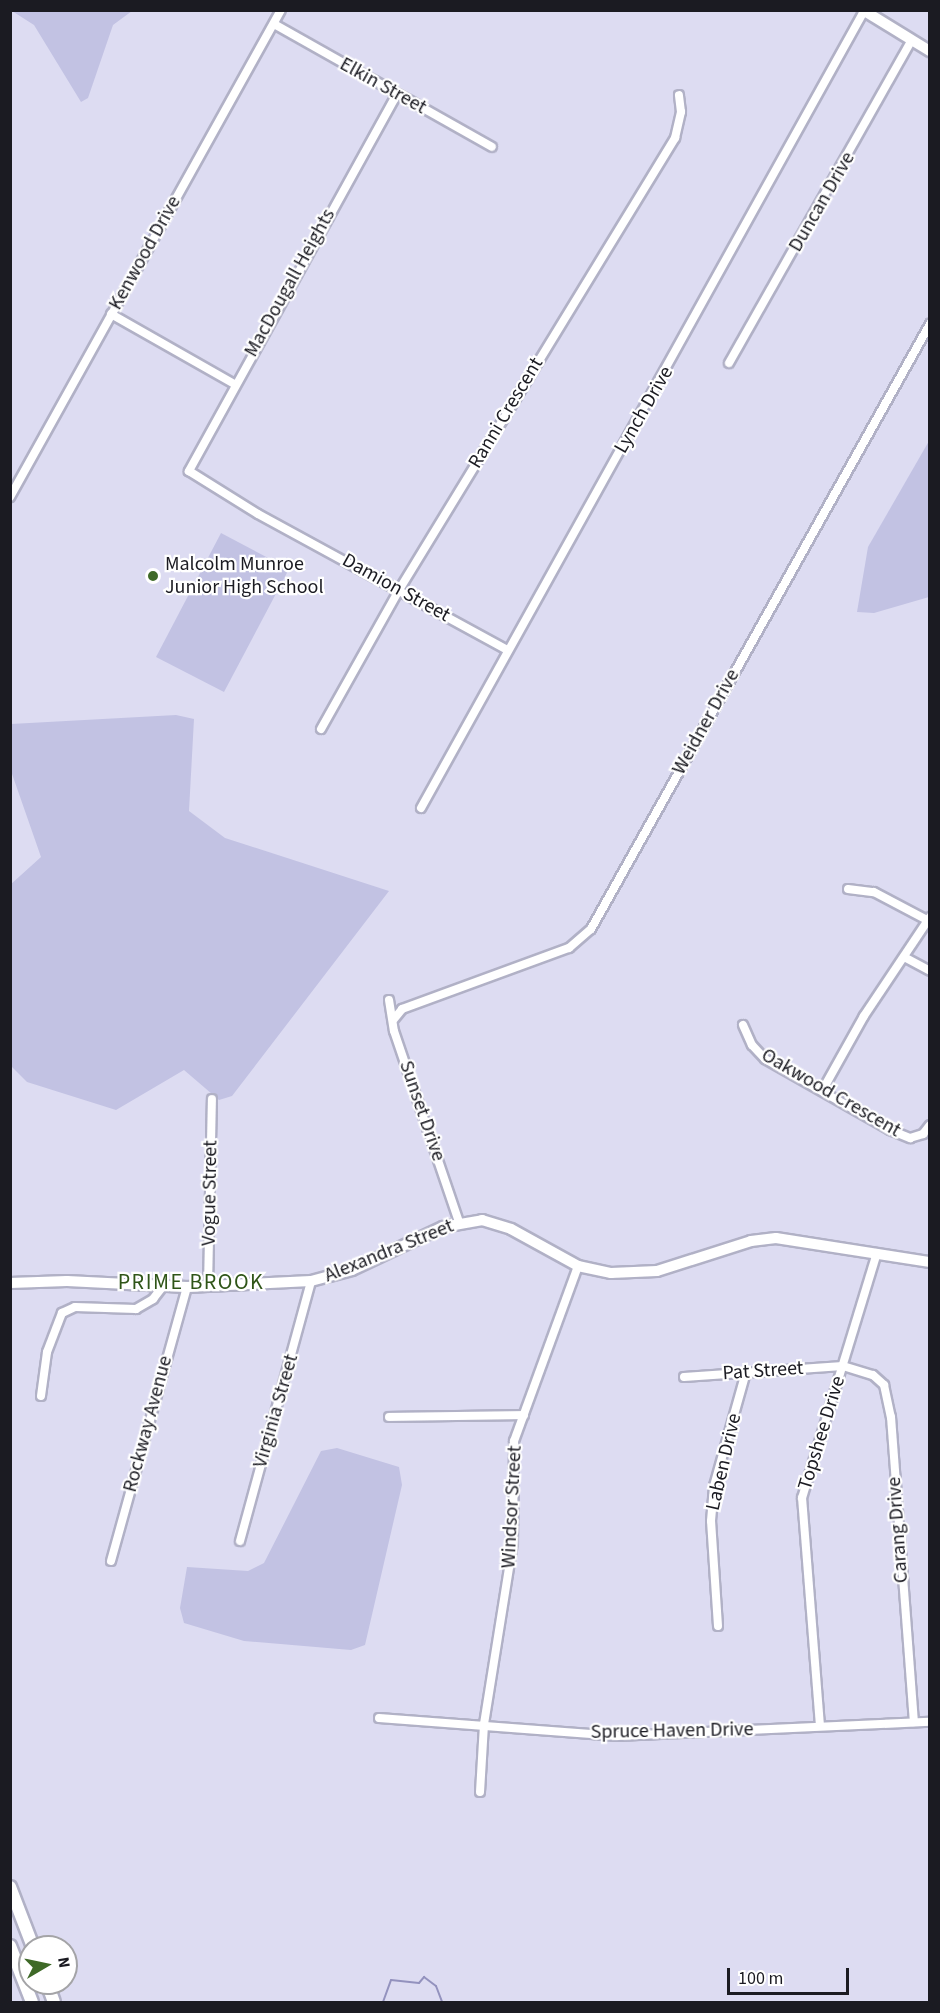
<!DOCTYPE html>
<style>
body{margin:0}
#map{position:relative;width:940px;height:2013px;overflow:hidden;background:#dddcf2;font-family:"Source Sans 3",sans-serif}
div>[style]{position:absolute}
.green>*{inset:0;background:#c2c2e3}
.stream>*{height:2px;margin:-1px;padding:0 1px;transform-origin:1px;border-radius:1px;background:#9392be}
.roads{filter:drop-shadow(2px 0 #b1b1c6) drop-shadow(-2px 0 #b1b1c6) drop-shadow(0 2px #b1b1c6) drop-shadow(0 -2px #b1b1c6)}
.minor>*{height:8px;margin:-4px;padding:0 4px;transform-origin:4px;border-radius:4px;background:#fff}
.major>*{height:10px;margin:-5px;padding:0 5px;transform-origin:5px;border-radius:5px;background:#fff}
.highway>*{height:12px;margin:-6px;padding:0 6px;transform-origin:6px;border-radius:6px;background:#fff}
.dots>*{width:16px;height:16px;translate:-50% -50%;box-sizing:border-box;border:3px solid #fff;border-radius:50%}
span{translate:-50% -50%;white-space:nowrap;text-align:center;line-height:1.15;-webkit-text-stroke:4.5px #fff;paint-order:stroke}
.street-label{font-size:20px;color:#1b1b22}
.poi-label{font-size:20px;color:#1b1b22}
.left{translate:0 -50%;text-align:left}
.quarter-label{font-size:22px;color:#2f5518;letter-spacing:1.5px}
.frame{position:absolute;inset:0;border:12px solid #1b1b22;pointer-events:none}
.north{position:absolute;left:18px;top:1935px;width:60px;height:60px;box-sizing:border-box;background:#fff;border:2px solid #a4a4a7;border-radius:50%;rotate:81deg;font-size:16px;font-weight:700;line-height:24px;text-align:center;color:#1b1b22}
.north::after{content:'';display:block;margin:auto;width:21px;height:27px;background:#3e6927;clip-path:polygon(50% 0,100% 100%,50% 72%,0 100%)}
.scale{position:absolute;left:727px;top:1968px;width:122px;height:27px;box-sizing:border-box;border:3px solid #1b1b22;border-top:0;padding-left:8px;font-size:18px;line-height:21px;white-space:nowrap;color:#1b1b22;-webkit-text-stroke:4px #fff;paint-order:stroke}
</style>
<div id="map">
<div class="green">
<div style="clip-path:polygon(12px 11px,132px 11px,113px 25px,88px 98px,81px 102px,34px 25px)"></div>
<div style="clip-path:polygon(929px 441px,929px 597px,874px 613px,857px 612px,868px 547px)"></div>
<div style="clip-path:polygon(221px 533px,289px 569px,224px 692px,156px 657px)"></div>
<div style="clip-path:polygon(176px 715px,194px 719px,189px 811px,225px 838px,389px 891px,232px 1096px,219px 1100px,184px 1070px,116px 1110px,27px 1082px,11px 1066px,10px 885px,41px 857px,11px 771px,11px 724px)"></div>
<div style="clip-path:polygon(337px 1448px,399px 1467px,402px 1485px,365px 1645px,351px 1650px,244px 1641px,184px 1623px,180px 1608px,187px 1567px,248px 1571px,264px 1563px,321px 1451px)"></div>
</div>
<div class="stream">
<div style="left:383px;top:2002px;width:23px;rotate:-70deg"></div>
<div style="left:391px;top:1980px;width:28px;rotate:6deg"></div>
<div style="left:419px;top:1983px;width:8px;rotate:-50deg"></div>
<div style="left:424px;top:1977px;width:15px;rotate:37deg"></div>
<div style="left:436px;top:1986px;width:17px;rotate:69deg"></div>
</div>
<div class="roads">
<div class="minor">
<div style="left:274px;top:24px;width:250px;rotate:29.4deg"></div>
<div style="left:397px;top:94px;width:431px;rotate:118.9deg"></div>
<div style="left:189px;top:471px;width:81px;rotate:31.9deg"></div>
<div style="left:258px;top:514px;width:284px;rotate:28.6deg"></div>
<div style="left:111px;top:314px;width:142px;rotate:29.6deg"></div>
<div style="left:729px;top:363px;width:371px;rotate:-60.5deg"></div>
<div style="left:10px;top:497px;width:557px;rotate:-60.91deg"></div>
<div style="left:321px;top:729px;width:159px;rotate:-60.7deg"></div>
<div style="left:399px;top:590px;width:530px;rotate:-58.59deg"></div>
<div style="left:675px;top:138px;width:27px;rotate:-77deg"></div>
<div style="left:681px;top:112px;width:17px;rotate:-97deg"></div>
<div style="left:421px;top:808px;width:912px;rotate:-60.93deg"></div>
<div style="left:848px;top:889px;width:26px;rotate:7deg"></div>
<div style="left:874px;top:892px;width:60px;rotate:27.8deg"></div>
<div style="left:906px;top:958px;width:27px;rotate:28deg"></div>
<div style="left:389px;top:1000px;width:31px;rotate:81deg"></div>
<div style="left:394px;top:1031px;width:202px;rotate:71.2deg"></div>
<div style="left:394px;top:1019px;width:13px;rotate:-51deg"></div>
<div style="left:402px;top:1009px;width:178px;rotate:-20.1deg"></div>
<div style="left:569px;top:948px;width:29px;rotate:-41deg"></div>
<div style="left:591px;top:929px;width:694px;rotate:-60.74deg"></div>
<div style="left:743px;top:1025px;width:22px;rotate:66deg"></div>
<div style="left:752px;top:1045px;width:19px;rotate:47deg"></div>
<div style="left:765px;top:1059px;width:144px;rotate:29.6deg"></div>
<div style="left:890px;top:1130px;width:22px;rotate:22deg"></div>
<div style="left:910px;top:1138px;width:14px;rotate:-17deg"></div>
<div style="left:923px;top:1134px;width:11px;rotate:-52deg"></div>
<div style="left:822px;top:1091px;width:86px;rotate:-60.8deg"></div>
<div style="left:864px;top:1016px;width:119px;rotate:-56.3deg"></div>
<div style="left:208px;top:1286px;width:187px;rotate:-88.8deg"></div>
<div style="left:684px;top:1377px;width:159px;rotate:-4deg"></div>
<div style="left:843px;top:1366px;width:31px;rotate:17deg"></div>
<div style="left:873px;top:1375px;width:15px;rotate:42deg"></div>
<div style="left:884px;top:1385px;width:33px;rotate:78deg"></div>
<div style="left:891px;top:1417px;width:306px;rotate:85.7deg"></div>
<div style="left:41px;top:1396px;width:44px;rotate:-82.2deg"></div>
<div style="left:47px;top:1352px;width:42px;rotate:-69deg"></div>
<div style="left:62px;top:1313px;width:14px;rotate:-25deg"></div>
<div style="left:75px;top:1307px;width:61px;rotate:1.9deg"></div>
<div style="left:136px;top:1309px;width:20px;rotate:-30deg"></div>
<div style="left:153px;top:1299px;width:18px;rotate:-52deg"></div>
<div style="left:389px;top:1417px;width:135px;rotate:-0.8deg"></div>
<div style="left:240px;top:1541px;width:270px;rotate:-74.7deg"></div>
<div style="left:111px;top:1561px;width:284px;rotate:-74.5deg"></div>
<div style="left:718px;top:1626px;width:105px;rotate:-93.8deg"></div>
<div style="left:711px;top:1521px;width:35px;rotate:-85deg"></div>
<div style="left:714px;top:1486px;width:118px;rotate:-74.3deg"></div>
<div style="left:379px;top:1718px;width:239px;rotate:4.3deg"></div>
<div style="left:617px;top:1736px;width:313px;rotate:-2.6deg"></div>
<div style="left:820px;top:1726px;width:229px;rotate:-94.5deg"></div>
<div style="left:802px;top:1498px;width:256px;rotate:-73deg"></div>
<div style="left:480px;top:1792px;width:68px;rotate:-86.6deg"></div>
<div style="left:484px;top:1724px;width:184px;rotate:-80.9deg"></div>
<div style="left:513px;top:1542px;width:101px;rotate:-89.4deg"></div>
<div style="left:514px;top:1441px;width:186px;rotate:-69.9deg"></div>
</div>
<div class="major">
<div style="left:863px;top:10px;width:79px;rotate:31.5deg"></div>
<div style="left:10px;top:1283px;width:57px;rotate:-2deg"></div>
<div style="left:67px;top:1281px;width:120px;rotate:2.9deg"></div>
<div style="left:187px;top:1287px;width:124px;rotate:-2.8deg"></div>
<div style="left:311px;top:1281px;width:42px;rotate:-15deg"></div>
<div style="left:352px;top:1270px;width:101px;rotate:-25.3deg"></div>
<div style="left:443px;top:1227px;width:40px;rotate:-10deg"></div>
<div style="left:482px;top:1220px;width:30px;rotate:17deg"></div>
<div style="left:511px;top:1229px;width:77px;rotate:28.9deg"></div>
<div style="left:578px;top:1266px;width:34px;rotate:12deg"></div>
<div style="left:611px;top:1273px;width:46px;rotate:-2.5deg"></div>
<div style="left:657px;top:1271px;width:99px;rotate:-17.7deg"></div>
<div style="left:751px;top:1241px;width:25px;rotate:-7deg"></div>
<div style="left:776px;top:1238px;width:156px;rotate:8.9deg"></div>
</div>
<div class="highway">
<div style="left:10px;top:1887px;width:64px;rotate:69deg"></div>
<div style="left:10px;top:1946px;width:60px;rotate:68.6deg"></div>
<div style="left:47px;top:1983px;width:20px;rotate:70deg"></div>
</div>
</div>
<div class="dots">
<div style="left:153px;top:576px;background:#3e6927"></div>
</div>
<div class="street-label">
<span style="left:383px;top:86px;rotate:29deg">Elkin Street</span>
<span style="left:822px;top:202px;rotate:-60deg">Duncan Drive</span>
<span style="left:145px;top:253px;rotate:-61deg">Kenwood Drive</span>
<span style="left:290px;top:283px;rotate:-61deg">MacDougall Heights</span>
<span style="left:644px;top:410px;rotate:-60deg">Lynch Drive</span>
<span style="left:506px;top:413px;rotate:-59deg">Ranni Crescent</span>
<span style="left:396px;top:588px;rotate:29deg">Damion Street</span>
<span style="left:706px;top:722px;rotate:-61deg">Weidner Drive</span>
<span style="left:831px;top:1093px;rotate:30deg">Oakwood Crescent</span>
<span style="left:422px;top:1111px;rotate:71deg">Sunset Drive</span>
<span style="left:210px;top:1193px;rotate:-89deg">Vogue Street</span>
<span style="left:389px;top:1251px;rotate:-22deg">Alexandra Street</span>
<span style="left:763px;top:1371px;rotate:-4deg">Pat Street</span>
<span style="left:276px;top:1411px;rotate:-74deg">Virginia Street</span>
<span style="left:148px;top:1424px;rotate:-75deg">Rockway Avenue</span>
<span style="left:822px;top:1433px;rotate:-73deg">Topshee Drive</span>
<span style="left:724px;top:1462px;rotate:-77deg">Laben Drive</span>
<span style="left:512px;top:1507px;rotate:-87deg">Windsor Street</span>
<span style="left:898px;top:1530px;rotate:-94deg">Carang Drive</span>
<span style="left:672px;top:1731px;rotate:-1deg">Spruce Haven Drive</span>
</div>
<div class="poi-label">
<span class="left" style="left:165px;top:576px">Malcolm Munroe<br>Junior High School</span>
</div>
<div class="quarter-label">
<span style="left:191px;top:1283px">PRIME BROOK</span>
</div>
<div class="frame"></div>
<div class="north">N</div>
<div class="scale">100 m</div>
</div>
